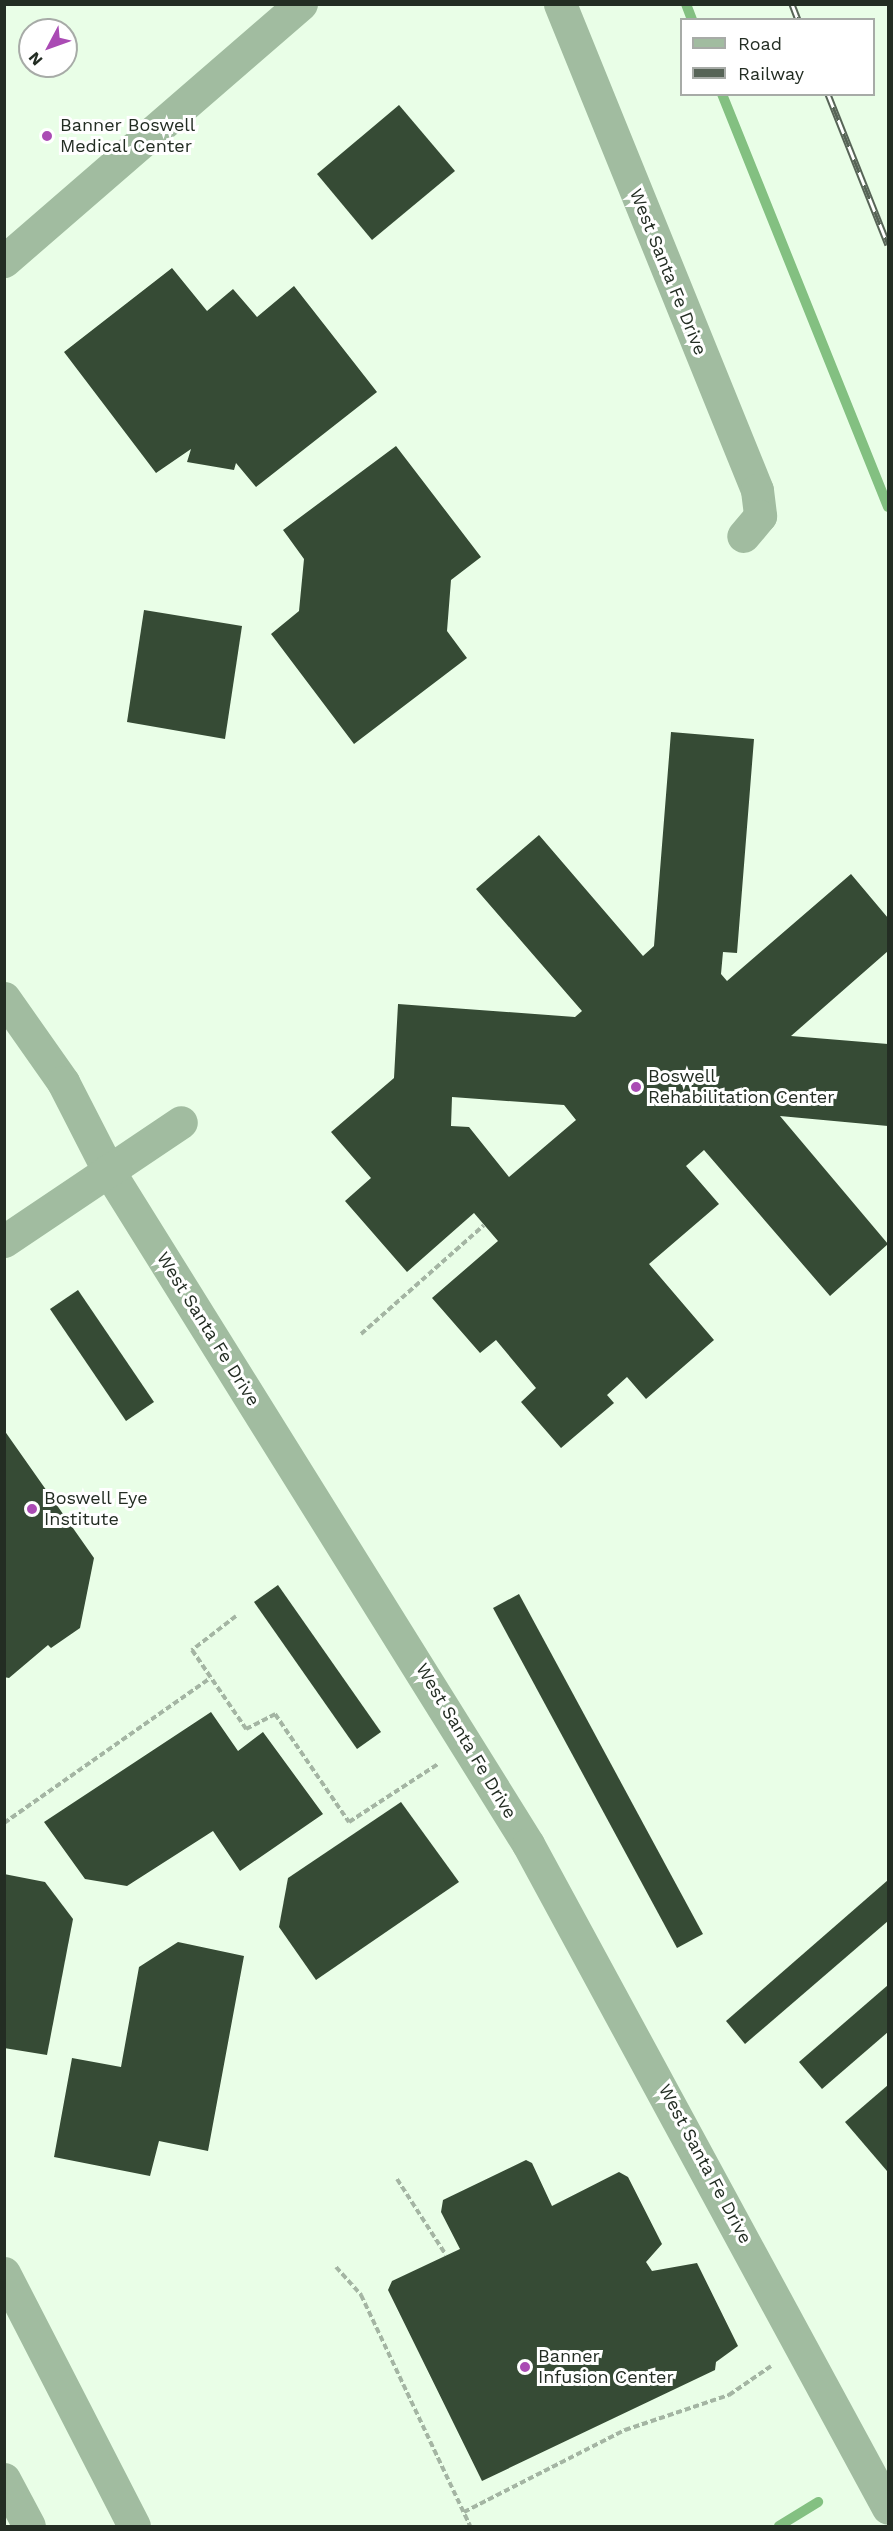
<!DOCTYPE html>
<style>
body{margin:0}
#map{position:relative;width:893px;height:2531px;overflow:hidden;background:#e9fee7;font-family:"Work Sans",sans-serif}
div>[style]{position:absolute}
.stream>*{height:10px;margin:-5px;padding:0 5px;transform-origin:5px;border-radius:5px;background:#83c081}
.building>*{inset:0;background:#364b35}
.path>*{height:4px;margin-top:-2px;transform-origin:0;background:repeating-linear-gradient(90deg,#a4b5a3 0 6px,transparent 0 9px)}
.minor>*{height:33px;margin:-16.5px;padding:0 16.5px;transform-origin:16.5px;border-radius:16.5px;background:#a1bca0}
.rail>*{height:7px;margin-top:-3.5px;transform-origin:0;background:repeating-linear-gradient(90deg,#fff 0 14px,#576457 0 28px);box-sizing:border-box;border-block:2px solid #576457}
.dots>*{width:16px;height:16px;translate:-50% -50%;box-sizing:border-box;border:3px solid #fff;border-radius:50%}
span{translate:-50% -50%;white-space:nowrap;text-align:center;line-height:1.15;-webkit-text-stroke:6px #fff;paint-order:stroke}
.poi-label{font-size:18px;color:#232d23}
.left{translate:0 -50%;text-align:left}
.street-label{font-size:18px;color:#232d23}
.frame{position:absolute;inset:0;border:6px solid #232d23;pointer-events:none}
.legend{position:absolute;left:680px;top:18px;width:195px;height:78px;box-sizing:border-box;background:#fff;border:2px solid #a7aba7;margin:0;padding:8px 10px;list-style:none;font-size:18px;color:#232d23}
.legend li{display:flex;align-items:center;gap:12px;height:30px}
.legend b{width:30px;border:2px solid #a7aba7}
.north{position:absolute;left:18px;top:18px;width:60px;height:60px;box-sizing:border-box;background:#fff;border:2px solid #a7aba7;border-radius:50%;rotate:229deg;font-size:16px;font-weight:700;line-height:24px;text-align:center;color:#232d23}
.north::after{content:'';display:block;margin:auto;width:21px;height:27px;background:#aa4bb4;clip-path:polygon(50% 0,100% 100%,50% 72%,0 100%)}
</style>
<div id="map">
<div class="stream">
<div style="left:686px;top:4px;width:17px;rotate:69deg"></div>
<div style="left:722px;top:94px;width:445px;rotate:68.1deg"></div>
<div style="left:779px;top:2526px;width:46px;rotate:-31.6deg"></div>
</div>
<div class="building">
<div style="clip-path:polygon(399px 105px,455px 171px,372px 240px,317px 174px)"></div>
<div style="clip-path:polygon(172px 268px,207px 311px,233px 289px,257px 317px,294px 286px,377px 392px,256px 487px,236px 463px,234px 470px,187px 462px,191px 449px,156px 473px,64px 352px)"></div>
<div style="clip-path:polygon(396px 446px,481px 557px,451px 580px,447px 631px,467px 658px,354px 744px,271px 634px,299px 611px,304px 559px,283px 530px)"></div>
<div style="clip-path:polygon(144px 610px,242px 626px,225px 739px,127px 722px)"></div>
<div style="clip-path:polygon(evenodd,671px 732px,754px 739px,737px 953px,723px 952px,721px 974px,727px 981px,851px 874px,888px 918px,888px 951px,791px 1036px,888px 1044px,888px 1126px,780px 1116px,888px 1244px,830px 1296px,704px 1150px,686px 1166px,719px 1204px,649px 1264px,714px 1340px,646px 1399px,627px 1377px,607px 1395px,614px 1403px,561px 1448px,521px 1402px,536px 1388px,496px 1340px,480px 1353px,432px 1298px,498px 1241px,474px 1213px,407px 1272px,345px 1201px,371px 1178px,331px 1132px,394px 1078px,398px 1004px,575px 1017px,582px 1011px,476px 889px,539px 835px,643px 956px,654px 946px,671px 732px,452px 1097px,564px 1105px,576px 1120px,509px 1177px,469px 1127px,451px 1126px,452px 1097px)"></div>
<div style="clip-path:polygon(78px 1290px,154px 1402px,126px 1421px,50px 1309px)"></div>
<div style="clip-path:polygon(4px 1430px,94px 1558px,80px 1628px,51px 1648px,48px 1645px,9px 1678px,4px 1677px)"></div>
<div style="clip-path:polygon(278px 1585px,381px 1732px,357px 1749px,254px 1602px)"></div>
<div style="clip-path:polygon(519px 1594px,703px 1934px,677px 1948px,493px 1608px)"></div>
<div style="clip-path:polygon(211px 1712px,238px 1751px,263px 1732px,323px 1814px,240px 1871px,213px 1831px,127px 1886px,85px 1879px,44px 1822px)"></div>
<div style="clip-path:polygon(401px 1802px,459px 1882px,316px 1980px,279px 1927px,288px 1878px)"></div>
<div style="clip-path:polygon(4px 1874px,45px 1882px,73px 1919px,47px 2055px,4px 2048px)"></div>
<div style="clip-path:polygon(888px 1880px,888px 1921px,745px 2044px,726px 2021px)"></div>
<div style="clip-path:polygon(178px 1942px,244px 1956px,208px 2151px,159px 2141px,150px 2176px,54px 2157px,72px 2058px,121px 2067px,139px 1967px)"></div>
<div style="clip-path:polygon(888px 1985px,888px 2032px,822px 2089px,799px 2062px)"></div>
<div style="clip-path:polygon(888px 2085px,888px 2169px,887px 2171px,845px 2122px)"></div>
<div style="clip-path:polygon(526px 2160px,532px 2163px,552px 2206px,619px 2172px,628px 2177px,662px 2244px,646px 2262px,652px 2271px,697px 2263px,738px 2346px,716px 2362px,715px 2370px,482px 2481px,388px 2290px,392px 2281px,460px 2249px,441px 2212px,443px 2200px)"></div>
</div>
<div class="path">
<div style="left:361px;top:1334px;width:164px;rotate:-41.5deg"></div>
<div style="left:236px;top:1616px;width:56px;rotate:142.3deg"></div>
<div style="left:192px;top:1650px;width:96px;rotate:55.6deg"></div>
<div style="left:246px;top:1729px;width:33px;rotate:-27deg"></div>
<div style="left:275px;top:1714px;width:131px;rotate:55.6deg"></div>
<div style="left:349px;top:1822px;width:106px;rotate:-33.1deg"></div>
<div style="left:4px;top:1823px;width:252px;rotate:-35.1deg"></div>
<div style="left:397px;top:2179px;width:90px;rotate:57.2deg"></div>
<div style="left:336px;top:2267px;width:38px;rotate:48deg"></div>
<div style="left:361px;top:2295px;width:255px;rotate:64.7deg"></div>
<div style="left:464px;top:2512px;width:181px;rotate:-27deg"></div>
<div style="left:625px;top:2430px;width:110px;rotate:-18.6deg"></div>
<div style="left:729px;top:2395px;width:51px;rotate:-34.6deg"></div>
</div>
<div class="minor">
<div style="left:560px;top:4px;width:524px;rotate:67.93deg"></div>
<div style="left:757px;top:490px;width:26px;rotate:83deg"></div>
<div style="left:760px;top:516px;width:26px;rotate:130deg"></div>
<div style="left:4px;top:261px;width:393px;rotate:-40.9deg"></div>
<div style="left:4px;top:998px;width:103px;rotate:54.9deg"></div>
<div style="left:63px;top:1082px;width:99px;rotate:62.9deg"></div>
<div style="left:108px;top:1170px;width:794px;rotate:58.07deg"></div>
<div style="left:528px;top:1844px;width:755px;rotate:61.53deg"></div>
<div style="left:4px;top:1241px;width:213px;rotate:-33.9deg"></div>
<div style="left:4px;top:2273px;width:284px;rotate:62.8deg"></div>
<div style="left:4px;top:2479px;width:53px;rotate:62deg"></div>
</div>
<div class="rail">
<div style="left:792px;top:4px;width:17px;rotate:69deg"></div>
<div style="left:828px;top:94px;width:162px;rotate:68.3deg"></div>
</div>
<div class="dots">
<div style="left:47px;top:136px;background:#aa4bb4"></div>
<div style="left:636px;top:1087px;background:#aa4bb4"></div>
<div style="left:32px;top:1509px;background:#aa4bb4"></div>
<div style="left:525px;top:2367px;background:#aa4bb4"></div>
</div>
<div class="poi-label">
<span class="left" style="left:60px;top:136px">Banner Boswell<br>Medical Center</span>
<span class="left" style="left:648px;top:1087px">Boswell<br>Rehabilitation Center</span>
<span class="left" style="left:44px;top:1509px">Boswell Eye<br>Institute</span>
<span class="left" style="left:538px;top:2367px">Banner<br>Infusion Center</span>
</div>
<div class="street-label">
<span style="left:668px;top:272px;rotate:68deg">West Santa Fe Drive</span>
<span style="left:208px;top:1329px;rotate:58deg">West Santa Fe Drive</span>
<span style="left:466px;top:1741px;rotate:59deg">West Santa Fe Drive</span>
<span style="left:705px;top:2164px;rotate:62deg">West Santa Fe Drive</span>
</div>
<div class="frame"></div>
<ul class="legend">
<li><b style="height:8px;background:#a1bca0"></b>Road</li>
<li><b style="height:8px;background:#576457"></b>Railway</li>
</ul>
<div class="north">N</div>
</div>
